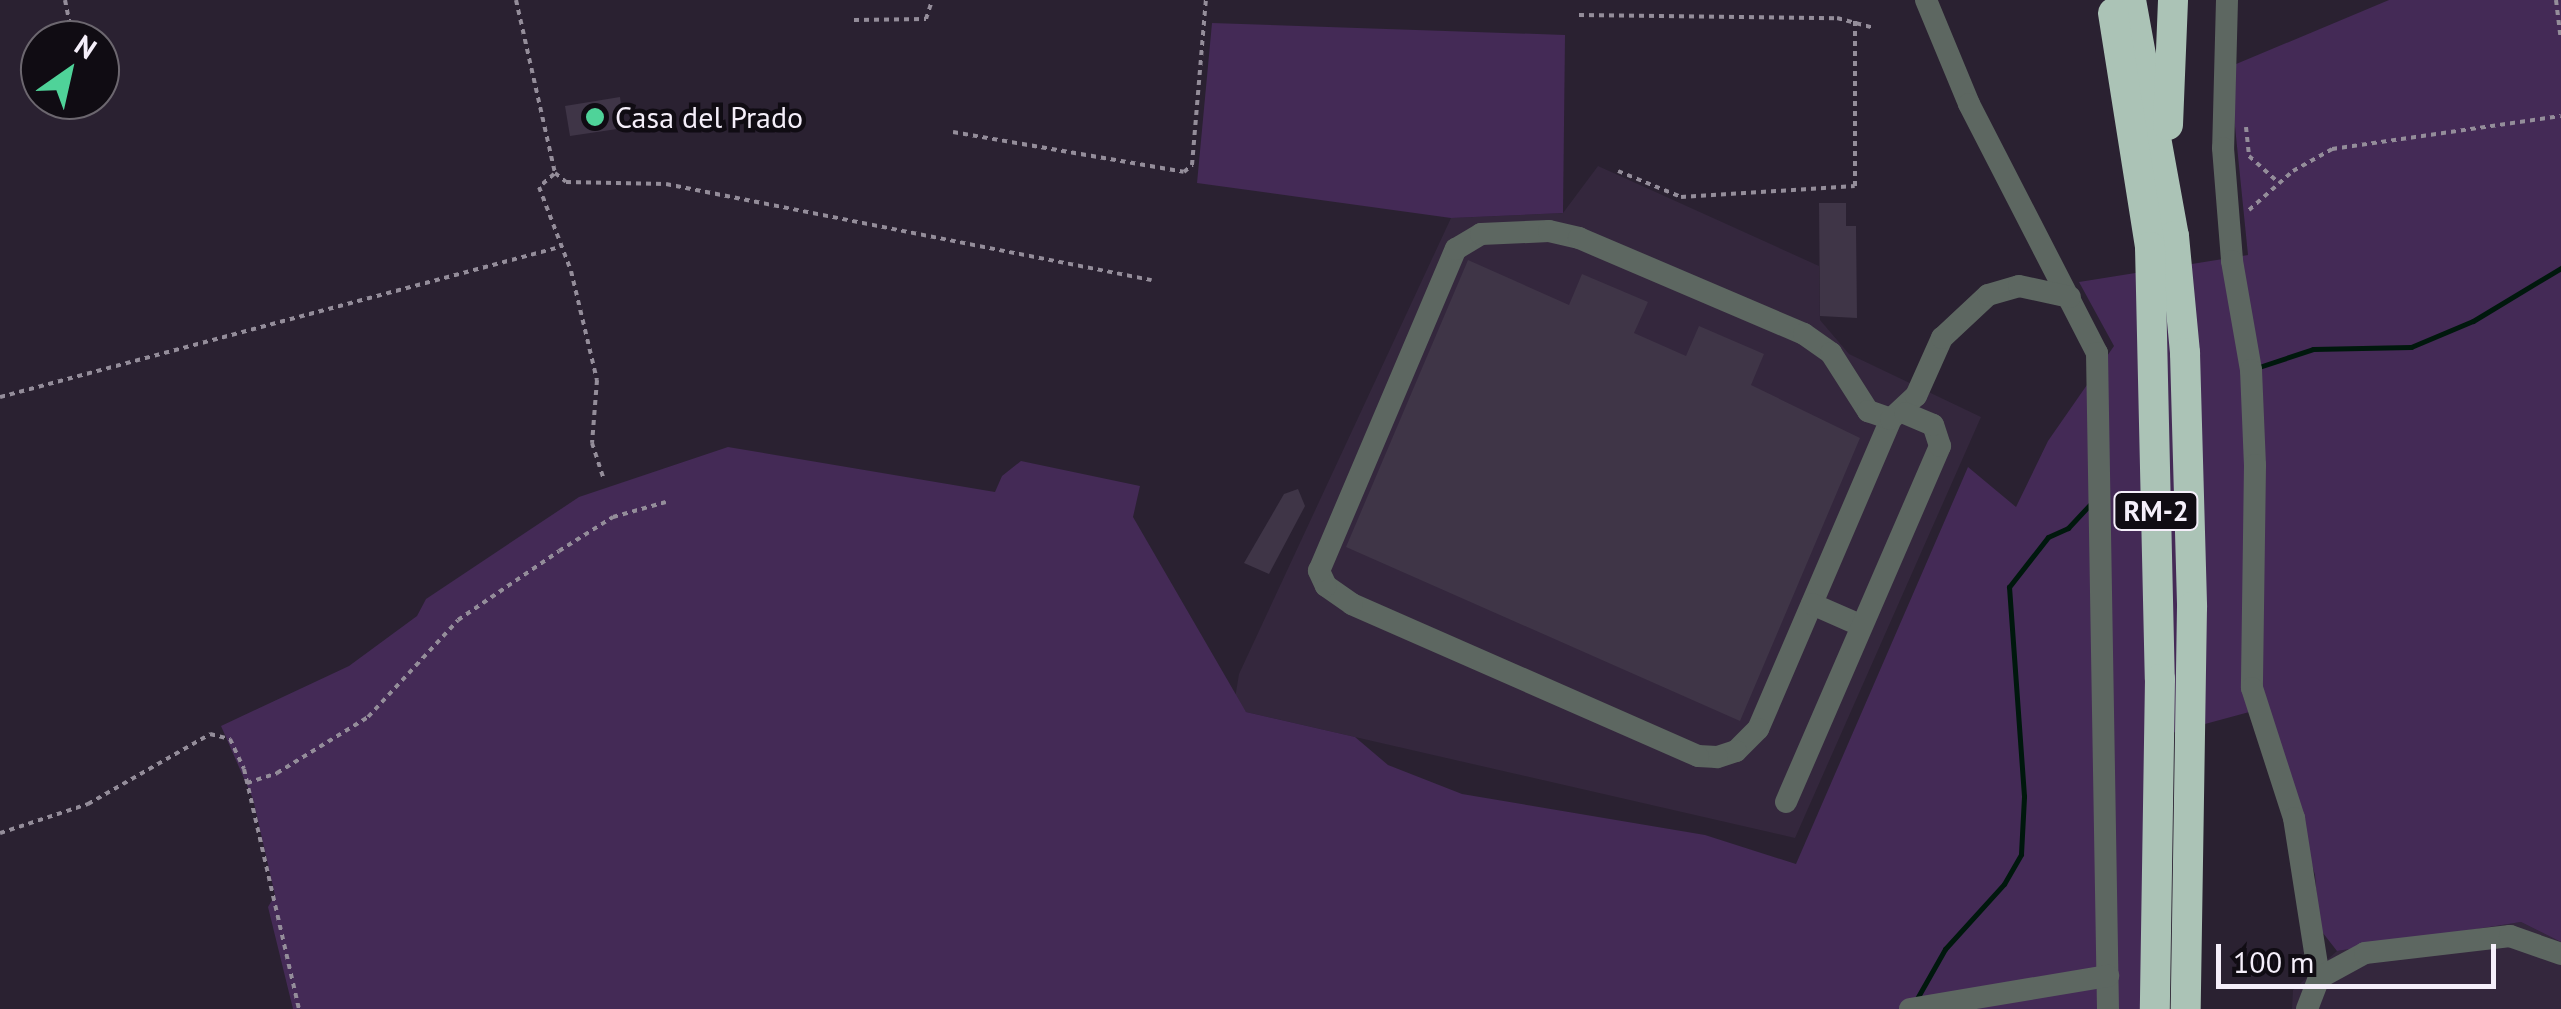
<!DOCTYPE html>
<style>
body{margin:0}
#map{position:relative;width:2561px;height:1009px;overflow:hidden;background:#2a2131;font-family:"PT Sans",sans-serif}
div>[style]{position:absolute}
.built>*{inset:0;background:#34273d}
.green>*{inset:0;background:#442a56}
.stream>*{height:5px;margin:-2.5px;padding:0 2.5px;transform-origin:2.5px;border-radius:2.5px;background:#00180d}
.building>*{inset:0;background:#3f3547}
.path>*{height:4px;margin-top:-2px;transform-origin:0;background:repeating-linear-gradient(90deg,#948d9a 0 5px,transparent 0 10px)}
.minor>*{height:22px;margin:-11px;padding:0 11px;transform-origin:11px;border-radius:11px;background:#5d6761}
.highway>*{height:30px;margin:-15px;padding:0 15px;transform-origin:15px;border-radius:15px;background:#abc3b6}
.dots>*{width:28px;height:28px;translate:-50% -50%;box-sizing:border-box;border:5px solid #100c13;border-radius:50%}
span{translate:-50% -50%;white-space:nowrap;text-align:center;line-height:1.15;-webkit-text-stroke:9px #100c13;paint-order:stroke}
.shield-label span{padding:2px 8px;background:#100c13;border:2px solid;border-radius:8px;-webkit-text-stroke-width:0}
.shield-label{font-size:28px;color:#f5effa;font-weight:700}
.poi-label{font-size:30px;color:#f5effa}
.left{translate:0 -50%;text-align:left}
.north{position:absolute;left:20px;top:20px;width:100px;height:100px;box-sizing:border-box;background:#100c13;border:2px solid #6c676f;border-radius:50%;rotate:34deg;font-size:28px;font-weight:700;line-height:40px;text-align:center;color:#f5effa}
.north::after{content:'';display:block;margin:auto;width:35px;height:45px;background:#4fd399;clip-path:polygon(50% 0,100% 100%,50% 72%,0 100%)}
.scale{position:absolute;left:2216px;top:944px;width:280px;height:45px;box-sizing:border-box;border:5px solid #f5effa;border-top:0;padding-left:12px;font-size:30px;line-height:35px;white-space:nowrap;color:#f5effa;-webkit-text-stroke:8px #100c13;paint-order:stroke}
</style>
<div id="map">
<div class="built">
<div style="clip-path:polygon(1598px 166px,1819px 266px,1820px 320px,1849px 354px,1981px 417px,1795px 838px,1246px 712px,1235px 698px,1239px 674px,1451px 218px,1563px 213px)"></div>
<div style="clip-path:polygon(2521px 922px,2561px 942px,2561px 1009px,2292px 1009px,2293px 990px,2337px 951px)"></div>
</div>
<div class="green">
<div style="clip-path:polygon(2389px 0,2561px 0,2561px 942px,2521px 922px,2337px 951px,2319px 928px,2315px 875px,2271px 725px,2253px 711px,2157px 737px,2153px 1009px,293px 1009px,268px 907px,275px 895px,253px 799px,221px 726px,349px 666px,417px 616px,426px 599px,579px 497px,728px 447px,995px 492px,1002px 476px,1021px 461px,1140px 486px,1133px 517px,1246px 712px,1355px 737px,1388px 765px,1462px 794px,1705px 835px,1796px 864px,1968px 467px,2016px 507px,2048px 441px,2114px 346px,2079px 282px,2248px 255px,2229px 67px)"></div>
<div style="clip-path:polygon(1212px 23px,1565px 35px,1563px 213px,1451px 218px,1197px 183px)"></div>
</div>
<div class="stream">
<div style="left:2256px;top:368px;width:60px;rotate:-18.4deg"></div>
<div style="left:2313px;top:349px;width:98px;rotate:-1.2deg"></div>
<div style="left:2411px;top:347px;width:67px;rotate:-22.8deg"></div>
<div style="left:2473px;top:321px;width:103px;rotate:-31.1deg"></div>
<div style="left:1915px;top:1002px;width:61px;rotate:-60.5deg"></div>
<div style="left:1945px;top:949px;width:88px;rotate:-47.8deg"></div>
<div style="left:2004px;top:884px;width:34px;rotate:-60deg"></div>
<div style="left:2021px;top:854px;width:58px;rotate:-87deg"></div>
<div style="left:2024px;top:796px;width:210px;rotate:-94.1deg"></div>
<div style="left:2009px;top:587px;width:63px;rotate:-52deg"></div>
<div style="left:2048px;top:537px;width:22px;rotate:-24deg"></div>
<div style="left:2068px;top:528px;width:33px;rotate:-47deg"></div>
</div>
<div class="building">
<div style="clip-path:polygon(620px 97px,624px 128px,570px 136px,565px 106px)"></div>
<div style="clip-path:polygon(1819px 203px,1846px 203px,1846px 226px,1856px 226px,1857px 318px,1820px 316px)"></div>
<div style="clip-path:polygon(1468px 260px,1569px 305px,1582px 274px,1648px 302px,1634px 333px,1686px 356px,1699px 326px,1764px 354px,1751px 385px,1860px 438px,1740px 721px,1346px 547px)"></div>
<div style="clip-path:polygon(1298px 489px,1305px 506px,1269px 574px,1244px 563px,1284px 494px)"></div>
</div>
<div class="path">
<div style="left:65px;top:0;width:41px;rotate:78.7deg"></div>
<div style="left:516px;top:0;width:177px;rotate:77.3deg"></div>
<div style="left:555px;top:173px;width:14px;rotate:39deg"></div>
<div style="left:566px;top:182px;width:100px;rotate:1.1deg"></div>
<div style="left:666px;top:184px;width:495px;rotate:11.2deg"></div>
<div style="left:2556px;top:0;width:38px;rotate:83deg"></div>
<div style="left:1579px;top:15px;width:258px;rotate:0.7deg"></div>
<div style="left:1837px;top:18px;width:38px;rotate:15deg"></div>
<div style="left:854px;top:20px;width:72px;rotate:-0.8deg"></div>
<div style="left:926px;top:19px;width:20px;rotate:-72deg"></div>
<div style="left:2246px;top:127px;width:29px;rotate:84deg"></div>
<div style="left:2249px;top:156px;width:40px;rotate:42deg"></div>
<div style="left:953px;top:132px;width:234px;rotate:9.8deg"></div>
<div style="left:1184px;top:172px;width:11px;rotate:-41deg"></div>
<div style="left:1192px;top:165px;width:166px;rotate:-85.2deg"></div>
<div style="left:1618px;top:171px;width:68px;rotate:22.4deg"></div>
<div style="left:1681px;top:197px;width:174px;rotate:-3.6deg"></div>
<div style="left:1855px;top:186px;width:165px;rotate:-90deg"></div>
<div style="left:554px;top:174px;width:20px;rotate:139deg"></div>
<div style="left:539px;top:187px;width:90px;rotate:69.1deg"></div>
<div style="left:571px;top:271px;width:112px;rotate:76.6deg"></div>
<div style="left:597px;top:380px;width:63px;rotate:94.5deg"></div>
<div style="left:592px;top:443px;width:39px;rotate:72deg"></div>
<div style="left:2249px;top:210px;width:59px;rotate:-41.6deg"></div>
<div style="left:2293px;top:171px;width:45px;rotate:-29.4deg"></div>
<div style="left:2332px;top:149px;width:231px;rotate:-8.2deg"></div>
<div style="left:0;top:397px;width:580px;rotate:-15deg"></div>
<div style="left:247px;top:783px;width:32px;rotate:-18deg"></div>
<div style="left:277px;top:773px;width:107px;rotate:-31.6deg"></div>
<div style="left:368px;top:717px;width:132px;rotate:-47.1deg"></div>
<div style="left:458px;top:620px;width:122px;rotate:-34.3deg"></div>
<div style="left:559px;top:551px;width:64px;rotate:-32.2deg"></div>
<div style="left:613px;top:517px;width:55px;rotate:-15.8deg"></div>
<div style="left:0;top:833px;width:93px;rotate:-18.2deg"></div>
<div style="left:88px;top:804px;width:141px;rotate:-29.8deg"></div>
<div style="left:210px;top:734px;width:21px;rotate:14deg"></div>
<div style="left:230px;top:739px;width:33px;rotate:65deg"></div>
<div style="left:244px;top:769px;width:246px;rotate:77.1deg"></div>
</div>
<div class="minor">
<div style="left:1926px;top:0;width:113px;rotate:67.5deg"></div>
<div style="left:1969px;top:104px;width:280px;rotate:62.8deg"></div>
<div style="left:2097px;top:353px;width:656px;rotate:89.04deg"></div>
<div style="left:2227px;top:0;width:148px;rotate:91.5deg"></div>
<div style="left:2223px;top:148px;width:113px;rotate:85.4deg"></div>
<div style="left:2232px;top:261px;width:111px;rotate:80.1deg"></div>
<div style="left:2251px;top:370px;width:95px;rotate:87.6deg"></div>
<div style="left:2255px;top:465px;width:223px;rotate:90.8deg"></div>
<div style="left:2252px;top:688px;width:137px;rotate:72.1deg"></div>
<div style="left:2294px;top:818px;width:162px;rotate:81.1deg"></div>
<div style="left:1891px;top:419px;width:337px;rotate:113.2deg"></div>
<div style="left:1758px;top:729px;width:31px;rotate:135deg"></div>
<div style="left:1736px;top:751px;width:20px;rotate:162deg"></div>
<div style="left:1717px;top:757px;width:19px;rotate:-177deg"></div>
<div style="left:1698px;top:756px;width:378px;rotate:-156.3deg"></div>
<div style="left:1352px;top:604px;width:32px;rotate:-145deg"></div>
<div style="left:1326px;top:586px;width:17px;rotate:-115deg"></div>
<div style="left:1319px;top:571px;width:350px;rotate:-67deg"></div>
<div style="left:1456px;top:249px;width:29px;rotate:-31deg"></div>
<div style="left:1481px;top:234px;width:68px;rotate:-2.5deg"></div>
<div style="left:1549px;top:231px;width:31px;rotate:13deg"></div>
<div style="left:1579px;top:238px;width:245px;rotate:23.1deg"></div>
<div style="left:1804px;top:334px;width:33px;rotate:35deg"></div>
<div style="left:1831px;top:353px;width:69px;rotate:57.5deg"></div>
<div style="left:1868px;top:411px;width:24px;rotate:19deg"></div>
<div style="left:1891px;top:419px;width:34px;rotate:-43deg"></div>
<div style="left:1916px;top:396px;width:64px;rotate:-65.9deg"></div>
<div style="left:1942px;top:338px;width:63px;rotate:-43.1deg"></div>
<div style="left:1988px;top:295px;width:32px;rotate:-16deg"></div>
<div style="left:2019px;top:286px;width:52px;rotate:12.2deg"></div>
<div style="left:1812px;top:604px;width:52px;rotate:23.6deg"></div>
<div style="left:1786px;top:802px;width:388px;rotate:-66.6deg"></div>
<div style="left:1940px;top:446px;width:22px;rotate:-108deg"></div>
<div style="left:1933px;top:425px;width:30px;rotate:-157deg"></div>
<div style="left:1910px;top:1009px;width:201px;rotate:-9.5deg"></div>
<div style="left:2307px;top:1009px;width:33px;rotate:-69deg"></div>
<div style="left:2319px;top:978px;width:52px;rotate:-28.5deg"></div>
<div style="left:2365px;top:953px;width:146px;rotate:-6.7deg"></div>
<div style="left:2510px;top:936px;width:54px;rotate:19.4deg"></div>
</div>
<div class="highway">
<div style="left:2131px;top:0;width:240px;rotate:79.7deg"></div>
<div style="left:2174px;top:236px;width:118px;rotate:84.6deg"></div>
<div style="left:2185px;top:353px;width:254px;rotate:88.4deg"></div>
<div style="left:2192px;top:607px;width:402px;rotate:90.9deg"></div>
<div style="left:2113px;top:13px;width:237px;rotate:81deg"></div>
<div style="left:2150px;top:247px;width:432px;rotate:88.7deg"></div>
<div style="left:2160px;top:679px;width:330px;rotate:90.9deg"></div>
<div style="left:2168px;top:125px;width:125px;rotate:-87.7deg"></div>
</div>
<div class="dots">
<div style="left:595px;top:117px;background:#4fd399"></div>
</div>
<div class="shield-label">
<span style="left:2156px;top:511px">RM-2</span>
</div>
<div class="poi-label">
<span class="left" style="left:615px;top:117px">Casa del Prado</span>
</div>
<div class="north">N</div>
<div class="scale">100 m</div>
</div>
